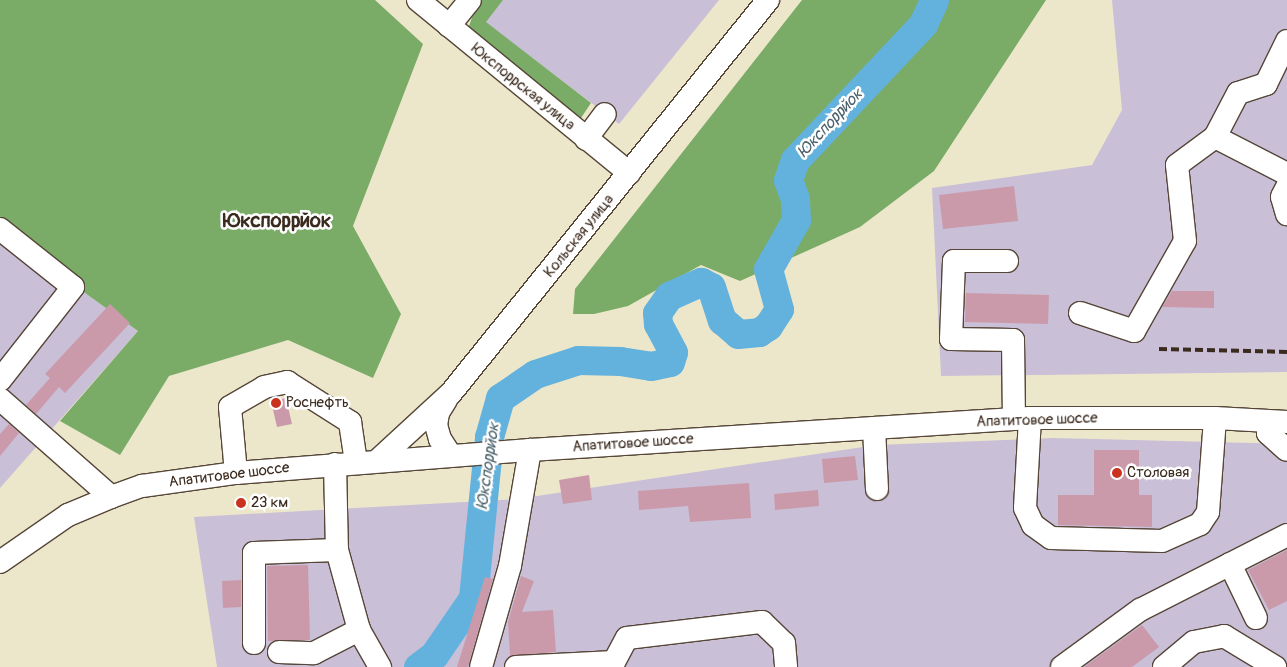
<!DOCTYPE html>
<meta charset="utf-8">
<style>
body{margin:0}
#map{position:relative;width:1287px;height:667px;overflow:hidden;background:#ece7ca;font-family:Pangolin,sans-serif}
div>[style]{position:absolute}
.industrial>*{inset:0;background:#c9bfd7}
.forest>*{inset:0;background:#7aac68}
.river>*{height:29px;margin:-14.5px;padding:0 14.5px;transform-origin:14.5px;border-radius:14.5px;background:#63b2dd}
.building>*{inset:0;background:#cb9aaa}
.roads{filter:drop-shadow(1px 0 #564638) drop-shadow(-1px 0 #564638) drop-shadow(0 1px #564638) drop-shadow(0 -1px #564638)}
.minor>*{height:22px;margin:-11px;padding:0 11px;transform-origin:11px;border-radius:11px;background:#fff}
.rail>*{height:4px;margin-top:-2px;transform-origin:0;background:repeating-linear-gradient(90deg,#3b2a1e 0 8px,transparent 0 12px)}
.dots>*{width:14px;height:14px;translate:-50% -50%;box-sizing:border-box;border:2px solid #fff;border-radius:50%}
span{translate:-50% -50%;white-space:nowrap;text-align:center;line-height:1.15;-webkit-text-stroke:5px #fff;paint-order:stroke}
.street-label{font-size:15px;color:#3b2a1e}
.poi-label{font-size:15px;color:#3b2a1e}
.left{translate:0 -50%;text-align:left}
.water-label{font-size:16px;color:#4b606a;font-style:italic}
.district-label{font-size:20px;color:#3b2a1e;font-weight:700}
</style>
<div id="map">
<div class="industrial">
<div style="clip-path:polygon(503px 0,719px 0,619px 124px,485px 22px)"></div>
<div style="clip-path:polygon(1112px 0,1287px 0,1287px 372px,941px 376px,932px 188px,1092px 165px,1122px 110px)"></div>
<div style="clip-path:polygon(0 232px,138px 331px,0 488px)"></div>
<div style="clip-path:polygon(1054px 438px,1287px 444px,1287px 667px,217px 667px,194px 517px,517px 499px,876px 445px)"></div>
</div>
<div class="forest">
<div style="clip-path:polygon(0 0,375px 0,423px 44px,353px 226px,401px 314px,373px 378px,288px 340px,169px 376px,120px 455px,60px 421px,138px 331px,0 232px)"></div>
<div style="clip-path:polygon(478px 0,503px 0,486px 22px,591px 103px,579px 121px,468px 29px)"></div>
<div style="clip-path:polygon(802px 0,1046px 0,934px 171px,860px 227px,740px 281px,701px 265px,628px 306px,594px 314px,573px 314px,575px 289px)"></div>
</div>
<div class="river">
<div style="left:418px;top:667px;width:20px;rotate:-37deg"></div>
<div style="left:434px;top:655px;width:69px;rotate:-55.6deg"></div>
<div style="left:473px;top:598px;width:162px;rotate:-84.3deg"></div>
<div style="left:489px;top:437px;width:41px;rotate:-74.2deg"></div>
<div style="left:500px;top:398px;width:42px;rotate:-34.4deg"></div>
<div style="left:535px;top:374px;width:45px;rotate:-18deg"></div>
<div style="left:578px;top:360px;width:42px;rotate:1.4deg"></div>
<div style="left:620px;top:361px;width:31px;rotate:9deg"></div>
<div style="left:651px;top:366px;width:19px;rotate:-12deg"></div>
<div style="left:670px;top:362px;width:10px;rotate:-73deg"></div>
<div style="left:673px;top:352px;width:32px;rotate:-118deg"></div>
<div style="left:658px;top:324px;width:11px;rotate:-95deg"></div>
<div style="left:657px;top:313px;width:21px;rotate:-55deg"></div>
<div style="left:669px;top:296px;width:35px;rotate:-24deg"></div>
<div style="left:701px;top:282px;width:11px;rotate:27deg"></div>
<div style="left:711px;top:287px;width:35px;rotate:72deg"></div>
<div style="left:722px;top:320px;width:21px;rotate:41deg"></div>
<div style="left:738px;top:334px;width:21px;rotate:-5deg"></div>
<div style="left:759px;top:332px;width:11px;rotate:-34deg"></div>
<div style="left:768px;top:326px;width:20px;rotate:-57deg"></div>
<div style="left:779px;top:309px;width:41px;rotate:-105.4deg"></div>
<div style="left:768px;top:269px;width:56px;rotate:-60.3deg"></div>
<div style="left:796px;top:220px;width:21px;rotate:-93deg"></div>
<div style="left:795px;top:199px;width:20px;rotate:-110deg"></div>
<div style="left:788px;top:180px;width:21px;rotate:-71deg"></div>
<div style="left:795px;top:160px;width:187px;rotate:-46.7deg"></div>
<div style="left:923px;top:24px;width:26px;rotate:-65deg"></div>
</div>
<div class="building">
<div style="clip-path:polygon(1014px 186px,1018px 221px,943px 229px,939px 195px)"></div>
<div style="clip-path:polygon(1172px 291px,1214px 291px,1214px 308px,1162px 307px)"></div>
<div style="clip-path:polygon(966px 293px,1049px 295px,1048px 324px,965px 322px)"></div>
<div style="clip-path:polygon(110px 304px,130px 323px,65px 393px,59px 387px,36px 414px,26px 405px,50px 378px,45px 374px)"></div>
<div style="clip-path:polygon(286px 398px,292px 424px,277px 427px,271px 401px)"></div>
<div style="clip-path:polygon(9px 424px,19px 433px,0 456px,0 434px)"></div>
<div style="clip-path:polygon(1094px 450px,1139px 450px,1139px 495px,1152px 495px,1152px 527px,1058px 525px,1058px 495px,1094px 495px)"></div>
<div style="clip-path:polygon(855px 456px,858px 480px,824px 483px,822px 459px)"></div>
<div style="clip-path:polygon(589px 475px,592px 500px,563px 504px,559px 480px)"></div>
<div style="clip-path:polygon(749px 483px,751px 518px,690px 522px,688px 506px,639px 510px,638px 491px)"></div>
<div style="clip-path:polygon(818px 490px,819px 506px,775px 510px,774px 494px)"></div>
<div style="clip-path:polygon(1287px 550px,1287px 601px,1269px 610px,1248px 570px)"></div>
<div style="clip-path:polygon(308px 565px,310px 640px,268px 641px,267px 566px)"></div>
<div style="clip-path:polygon(521px 576px,534px 581px,522px 612px,553px 610px,556px 652px,510px 656px,508px 622px)"></div>
<div style="clip-path:polygon(485px 577px,493px 579px,468px 667px,457px 667px)"></div>
<div style="clip-path:polygon(241px 580px,241px 607px,223px 608px,222px 581px)"></div>
<div style="clip-path:polygon(1142px 625px,1159px 647px,1132px 667px,1084px 667px)"></div>
</div>
<div class="roads">
<div class="minor">
<div style="left:418px;top:0;width:273px;rotate:39.3deg"></div>
<div style="left:449px;top:26px;width:33px;rotate:-51deg"></div>
<div style="left:1287px;top:41px;width:48px;rotate:116deg"></div>
<div style="left:1266px;top:84px;width:29px;rotate:162deg"></div>
<div style="left:1238px;top:93px;width:50px;rotate:117.6deg"></div>
<div style="left:1215px;top:137px;width:81px;rotate:27.2deg"></div>
<div style="left:586px;top:139px;width:31px;rotate:-53deg"></div>
<div style="left:1287px;top:187px;width:11px;rotate:117deg"></div>
<div style="left:1282px;top:197px;width:18px;rotate:74deg"></div>
<div style="left:0;top:229px;width:93px;rotate:38.5deg"></div>
<div style="left:73px;top:287px;width:118px;rotate:128.1deg"></div>
<div style="left:1007px;top:261px;width:53px;rotate:180deg"></div>
<div style="left:954px;top:261px;width:78px;rotate:92.2deg"></div>
<div style="left:951px;top:339px;width:62px;rotate:0.9deg"></div>
<div style="left:1013px;top:340px;width:79px;rotate:89.3deg"></div>
<div style="left:1080px;top:313px;width:57px;rotate:18.4deg"></div>
<div style="left:1134px;top:331px;width:103px;rotate:-60.5deg"></div>
<div style="left:1185px;top:241px;width:76px;rotate:-96deg"></div>
<div style="left:1177px;top:165px;width:47px;rotate:-36.4deg"></div>
<div style="left:0;top:399px;width:148px;rotate:41.4deg"></div>
<div style="left:446px;top:400px;width:15px;rotate:122deg"></div>
<div style="left:438px;top:413px;width:12px;rotate:99deg"></div>
<div style="left:436px;top:425px;width:15px;rotate:74deg"></div>
<div style="left:440px;top:439px;width:20px;rotate:57deg"></div>
<div style="left:1030px;top:418px;width:90px;rotate:93.2deg"></div>
<div style="left:1025px;top:508px;width:19px;rotate:65deg"></div>
<div style="left:1033px;top:525px;width:22px;rotate:36deg"></div>
<div style="left:1051px;top:538px;width:111px;rotate:1.5deg"></div>
<div style="left:1162px;top:541px;width:42px;rotate:-24.1deg"></div>
<div style="left:1200px;top:524px;width:14px;rotate:-56deg"></div>
<div style="left:1208px;top:512px;width:94px;rotate:-85.7deg"></div>
<div style="left:1269px;top:422px;width:11px;rotate:95deg"></div>
<div style="left:1268px;top:433px;width:25px;rotate:42deg"></div>
<div style="left:874px;top:428px;width:61px;rotate:87.2deg"></div>
<div style="left:377px;top:461px;width:100px;rotate:-42.6deg"></div>
<div style="left:451px;top:393px;width:505px;rotate:-51.11deg"></div>
<div style="left:335px;top:464px;width:86px;rotate:88.7deg"></div>
<div style="left:337px;top:550px;width:83px;rotate:74.6deg"></div>
<div style="left:359px;top:630px;width:43px;rotate:60.4deg"></div>
<div style="left:236px;top:473px;width:66px;rotate:-95.2deg"></div>
<div style="left:230px;top:407px;width:39px;rotate:-30deg"></div>
<div style="left:264px;top:387px;width:24px;rotate:-12deg"></div>
<div style="left:287px;top:382px;width:75px;rotate:32.4deg"></div>
<div style="left:350px;top:422px;width:40px;rotate:81.5deg"></div>
<div style="left:0;top:562px;width:83px;rotate:-34.7deg"></div>
<div style="left:68px;top:515px;width:47px;rotate:-22.7deg"></div>
<div style="left:111px;top:497px;width:33px;rotate:-20deg"></div>
<div style="left:142px;top:486px;width:95px;rotate:-7.9deg"></div>
<div style="left:236px;top:473px;width:295px;rotate:-4.5deg"></div>
<div style="left:530px;top:450px;width:501px;rotate:-3.66deg"></div>
<div style="left:1030px;top:418px;width:185px"></div>
<div style="left:1215px;top:418px;width:72px;rotate:3.2deg"></div>
<div style="left:1230px;top:564px;width:60px;rotate:64.3deg"></div>
<div style="left:254px;top:643px;width:90px;rotate:-90deg"></div>
<div style="left:254px;top:553px;width:83px;rotate:-2.1deg"></div>
<div style="left:279px;top:652px;width:35px;rotate:2deg"></div>
<div style="left:314px;top:653px;width:51px;rotate:-27.1deg"></div>
<div style="left:481px;top:667px;width:105px;rotate:-74deg"></div>
<div style="left:510px;top:566px;width:118px;rotate:-80.2deg"></div>
<div style="left:516px;top:667px;width:98px;rotate:-2.9deg"></div>
<div style="left:614px;top:662px;width:27px;rotate:-62deg"></div>
<div style="left:627px;top:638px;width:136px;rotate:-6.8deg"></div>
<div style="left:762px;top:622px;width:30px;rotate:44deg"></div>
<div style="left:784px;top:643px;width:24px;rotate:85deg"></div>
<div style="left:1062px;top:667px;width:97px;rotate:-36.2deg"></div>
<div style="left:1140px;top:610px;width:165px;rotate:-27deg"></div>
<div style="left:1164px;top:667px;width:39px;rotate:-40deg"></div>
<div style="left:1194px;top:642px;width:31px;rotate:-11deg"></div>
<div style="left:1224px;top:636px;width:60px;rotate:31.3deg"></div>
</div>
</div>
<div class="rail">
<div style="left:1159px;top:349px;width:128px;rotate:1.3deg"></div>
</div>
<div class="dots">
<div style="left:276px;top:403px;background:#c8321e"></div>
<div style="left:1117px;top:473px;background:#c8321e"></div>
<div style="left:241px;top:503px;background:#c8321e"></div>
</div>
<div class="street-label">
<span style="left:523px;top:87px;rotate:39deg">Юкспоррская улица</span>
<span style="left:579px;top:236px;rotate:-51deg">Кольская улица</span>
<span style="left:1037px;top:420px;rotate:-2deg">Апатитовое шоссе</span>
<span style="left:633px;top:443px;rotate:-4deg">Апатитовое шоссе</span>
<span style="left:229px;top:475px;rotate:-7deg">Апатитовое шоссе</span>
</div>
<div class="poi-label">
<span class="left" style="left:286px;top:403px">Роснефть</span>
<span class="left" style="left:1127px;top:473px">Столовая</span>
<span class="left" style="left:251px;top:503px">23 км</span>
</div>
<div class="water-label">
<span style="left:830px;top:123px;rotate:-47deg">Юкспоррйок</span>
<span style="left:488px;top:466px;rotate:-82deg">Юкспоррйок</span>
</div>
<div class="district-label">
<span style="left:277px;top:220px">Юкспоррйок</span>
</div>
</div>
